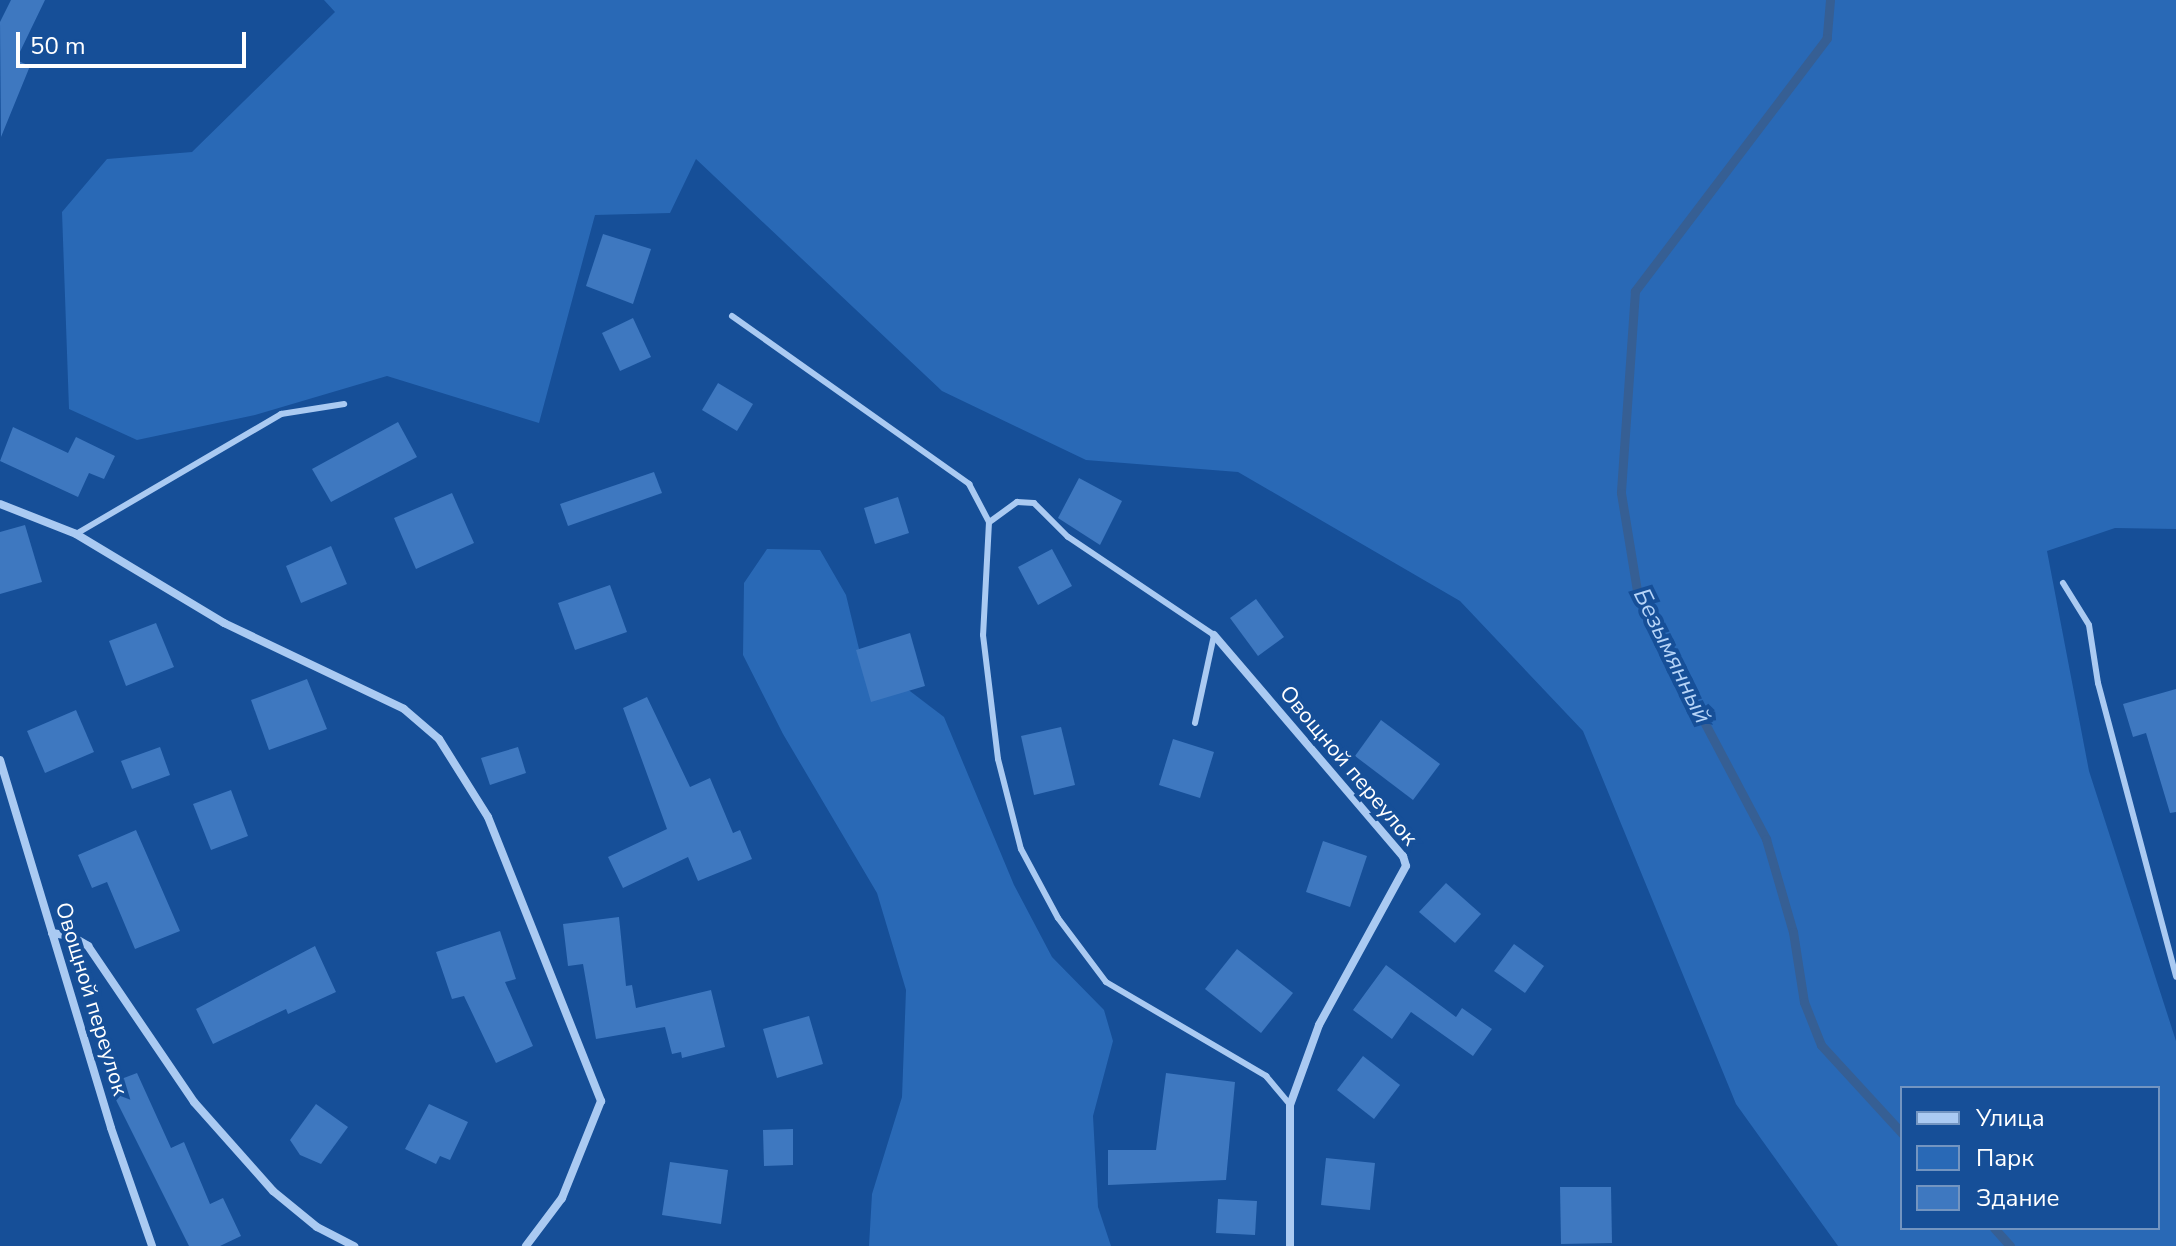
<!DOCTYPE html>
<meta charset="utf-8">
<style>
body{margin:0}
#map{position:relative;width:2176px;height:1246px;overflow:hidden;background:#164f98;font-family:"Nunito Sans",sans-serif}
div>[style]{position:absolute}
.green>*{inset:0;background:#2969b6}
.stream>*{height:9px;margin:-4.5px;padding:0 4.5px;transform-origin:4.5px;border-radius:4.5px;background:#365f94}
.building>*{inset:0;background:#3e78c0}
.lane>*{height:6px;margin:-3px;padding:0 3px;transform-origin:3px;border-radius:3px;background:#aacaf2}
.street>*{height:8px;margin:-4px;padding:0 4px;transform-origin:4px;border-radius:4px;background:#aacaf2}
span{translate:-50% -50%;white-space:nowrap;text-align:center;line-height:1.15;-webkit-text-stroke:8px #164f98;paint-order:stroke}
.street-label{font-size:22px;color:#fff}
.water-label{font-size:24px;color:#b6d4f8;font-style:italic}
.legend{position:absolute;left:1900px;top:1086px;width:260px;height:144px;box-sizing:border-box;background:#164f98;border:2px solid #7395c1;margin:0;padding:10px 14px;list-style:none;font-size:24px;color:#fff}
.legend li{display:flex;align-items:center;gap:16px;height:40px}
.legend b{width:40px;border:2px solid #7395c1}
.scale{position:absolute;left:16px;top:32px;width:230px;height:36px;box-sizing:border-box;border:4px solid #fff;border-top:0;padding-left:10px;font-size:24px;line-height:28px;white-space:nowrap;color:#fff;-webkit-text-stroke:6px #164f98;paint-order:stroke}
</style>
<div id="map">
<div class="green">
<div style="clip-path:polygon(evenodd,324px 0,2176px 0,2176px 529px,2115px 528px,2047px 551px,2089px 771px,2176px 1041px,2176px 1246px,1838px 1246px,1736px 1104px,1583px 731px,1460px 601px,1238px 472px,1086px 460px,942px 391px,696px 159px,670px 213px,595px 215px,539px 423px,387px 376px,255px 415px,137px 440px,69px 409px,62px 212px,107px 159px,192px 152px,335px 12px,324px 0,1902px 1088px,2158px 1088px,2158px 1228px,1902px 1228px,1902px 1088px)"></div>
<div style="clip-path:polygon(767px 549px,820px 550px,846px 595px,860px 653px,944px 717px,1014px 885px,1052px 957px,1104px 1010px,1113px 1041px,1093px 1116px,1098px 1207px,1111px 1246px,869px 1246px,872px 1194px,902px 1097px,906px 990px,877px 893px,783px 734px,743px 655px,744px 583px)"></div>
</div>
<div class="stream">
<div style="left:1830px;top:0;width:38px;rotate:95deg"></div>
<div style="left:1827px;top:38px;width:318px;rotate:127.2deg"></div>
<div style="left:1635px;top:291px;width:202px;rotate:94deg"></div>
<div style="left:1621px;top:493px;width:105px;rotate:80.7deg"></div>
<div style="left:1638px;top:597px;width:274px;rotate:62.1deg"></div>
<div style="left:1766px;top:839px;width:97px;rotate:73.8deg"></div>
<div style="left:1793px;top:932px;width:71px;rotate:81.1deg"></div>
<div style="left:1804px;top:1002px;width:46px;rotate:68.4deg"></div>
<div style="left:1821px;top:1045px;width:120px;rotate:47.4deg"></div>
<div style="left:1994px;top:1228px;width:24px;rotate:48deg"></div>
</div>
<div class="building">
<div style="clip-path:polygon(11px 0,45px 0,16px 60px,30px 66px,1px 137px,0 22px)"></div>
<div style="clip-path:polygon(603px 234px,651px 249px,633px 304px,586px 286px)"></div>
<div style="clip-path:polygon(633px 318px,651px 357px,620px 371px,602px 333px)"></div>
<div style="clip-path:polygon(718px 383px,753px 404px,737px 431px,702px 410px)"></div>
<div style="clip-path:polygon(398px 422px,417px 457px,331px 502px,312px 469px)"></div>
<div style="clip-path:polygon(13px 427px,68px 453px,76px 437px,115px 456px,104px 479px,89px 473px,78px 497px,0 461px)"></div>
<div style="clip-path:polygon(654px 472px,662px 493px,568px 526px,560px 504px)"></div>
<div style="clip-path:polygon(1079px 478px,1122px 501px,1100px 545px,1058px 518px)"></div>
<div style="clip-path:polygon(452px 493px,474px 543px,416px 569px,394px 518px)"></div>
<div style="clip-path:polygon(898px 497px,909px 533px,875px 544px,864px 508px)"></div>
<div style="clip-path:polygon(25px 525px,42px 582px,0 594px,0 532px)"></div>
<div style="clip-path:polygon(331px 546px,347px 584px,301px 603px,286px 566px)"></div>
<div style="clip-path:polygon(1052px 549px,1072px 586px,1038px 605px,1018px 567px)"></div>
<div style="clip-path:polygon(610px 585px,627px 632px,575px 650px,558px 603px)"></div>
<div style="clip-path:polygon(1256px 599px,1284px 637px,1258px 656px,1230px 618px)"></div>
<div style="clip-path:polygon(156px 623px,174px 667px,126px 686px,109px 641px)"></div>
<div style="clip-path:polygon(910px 633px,925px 686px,871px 702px,856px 650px)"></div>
<div style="clip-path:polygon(307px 679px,327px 729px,269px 750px,251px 700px)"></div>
<div style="clip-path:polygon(2176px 689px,2176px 812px,2170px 813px,2146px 733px,2133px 737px,2123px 704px)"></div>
<div style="clip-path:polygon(647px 697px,690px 787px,710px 778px,733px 833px,740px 830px,752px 859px,698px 881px,688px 857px,623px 888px,608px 857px,667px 829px,623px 708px)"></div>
<div style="clip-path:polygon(76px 710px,94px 752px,45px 773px,27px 731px)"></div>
<div style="clip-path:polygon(1381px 720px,1440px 764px,1413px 800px,1355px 756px)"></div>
<div style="clip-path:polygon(1061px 727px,1075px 785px,1034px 795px,1021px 736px)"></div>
<div style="clip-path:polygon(1173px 739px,1214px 752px,1200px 798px,1159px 785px)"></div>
<div style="clip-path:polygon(160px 747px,170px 775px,132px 789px,121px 761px)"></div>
<div style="clip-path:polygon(518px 747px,526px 773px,490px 785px,481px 758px)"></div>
<div style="clip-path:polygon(231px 790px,248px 836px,211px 850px,193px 804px)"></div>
<div style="clip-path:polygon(136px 830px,180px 931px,135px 949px,107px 882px,92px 888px,78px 855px)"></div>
<div style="clip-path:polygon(1323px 841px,1367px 856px,1350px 907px,1306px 892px)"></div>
<div style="clip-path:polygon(1446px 883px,1481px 914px,1455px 943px,1419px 912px)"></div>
<div style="clip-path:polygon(619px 917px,626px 986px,632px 985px,636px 1008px,711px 990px,725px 1047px,682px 1058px,681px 1052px,672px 1054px,665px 1027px,596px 1039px,583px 964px,568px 966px,563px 924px)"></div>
<div style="clip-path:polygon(500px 931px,516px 979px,505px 982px,533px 1046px,496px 1063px,464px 996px,452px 999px,436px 952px)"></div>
<div style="clip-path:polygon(1514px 944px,1544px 966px,1525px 993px,1494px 971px)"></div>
<div style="clip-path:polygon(315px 946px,336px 992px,288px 1014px,286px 1009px,213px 1044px,196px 1009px)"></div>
<div style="clip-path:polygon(1237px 949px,1293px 993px,1261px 1033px,1205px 989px)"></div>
<div style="clip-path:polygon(1386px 965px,1456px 1017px,1462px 1008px,1492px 1029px,1473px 1056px,1411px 1012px,1392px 1039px,1353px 1010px)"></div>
<div style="clip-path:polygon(809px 1016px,823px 1064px,777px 1078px,763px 1029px)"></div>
<div style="clip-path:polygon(1363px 1056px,1400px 1085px,1374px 1119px,1337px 1090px)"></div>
<div style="clip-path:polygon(137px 1073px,171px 1148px,184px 1142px,210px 1204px,223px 1198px,241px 1236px,220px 1246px,189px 1246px,108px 1084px)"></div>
<div style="clip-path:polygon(1166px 1073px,1235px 1082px,1226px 1180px,1108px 1185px,1108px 1150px,1156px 1150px)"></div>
<div style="clip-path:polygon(316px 1104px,348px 1127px,321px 1164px,300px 1155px,290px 1140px)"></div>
<div style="clip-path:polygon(429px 1104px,468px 1122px,450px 1160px,440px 1156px,436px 1164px,405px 1149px)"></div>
<div style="clip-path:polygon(793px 1129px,793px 1165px,764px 1166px,763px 1130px)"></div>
<div style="clip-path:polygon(1326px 1158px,1375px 1163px,1370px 1210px,1321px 1205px)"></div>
<div style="clip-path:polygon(670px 1162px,728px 1170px,721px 1224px,662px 1215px)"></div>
<div style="clip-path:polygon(1560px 1187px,1611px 1187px,1612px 1243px,1561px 1244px)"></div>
<div style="clip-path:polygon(1218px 1199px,1257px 1201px,1255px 1235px,1216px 1233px)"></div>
</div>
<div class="lane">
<div style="left:732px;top:316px;width:291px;rotate:35.3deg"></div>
<div style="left:969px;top:484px;width:43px;rotate:62.2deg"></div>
<div style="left:76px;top:534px;width:238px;rotate:-30.3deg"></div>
<div style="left:281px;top:414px;width:64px;rotate:-9deg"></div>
<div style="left:2063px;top:583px;width:49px;rotate:58.2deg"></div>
<div style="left:2089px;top:625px;width:59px;rotate:81.2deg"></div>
<div style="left:2098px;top:683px;width:304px;rotate:75.1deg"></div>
<div style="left:1195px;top:723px;width:90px;rotate:-77.8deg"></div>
<div style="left:1214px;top:635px;width:176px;rotate:-146.1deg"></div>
<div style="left:1068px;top:537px;width:48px;rotate:-135deg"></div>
<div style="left:1034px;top:503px;width:17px;rotate:-177deg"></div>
<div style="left:1017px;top:502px;width:34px;rotate:144deg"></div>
<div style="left:989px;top:522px;width:113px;rotate:93deg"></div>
<div style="left:983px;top:635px;width:125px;rotate:83.1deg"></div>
<div style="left:998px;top:759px;width:93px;rotate:75.7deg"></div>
<div style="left:1021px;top:849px;width:78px;rotate:61.8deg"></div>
<div style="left:1058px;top:918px;width:80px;rotate:53.1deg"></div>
<div style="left:1106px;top:982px;width:186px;rotate:30.4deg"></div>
<div style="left:1266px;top:1076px;width:38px;rotate:50deg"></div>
</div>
<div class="street">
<div style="left:0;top:504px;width:82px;rotate:21.5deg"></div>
<div style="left:76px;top:534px;width:173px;rotate:31deg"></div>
<div style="left:224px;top:623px;width:199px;rotate:25.5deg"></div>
<div style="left:404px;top:709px;width:46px;rotate:40.6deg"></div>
<div style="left:439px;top:739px;width:92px;rotate:57.9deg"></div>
<div style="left:488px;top:817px;width:306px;rotate:68.3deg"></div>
<div style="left:601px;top:1101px;width:105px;rotate:111.9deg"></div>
<div style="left:562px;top:1198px;width:60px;rotate:126.9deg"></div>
<div style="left:1214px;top:635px;width:291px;rotate:49.5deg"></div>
<div style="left:1403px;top:856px;width:10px;rotate:73deg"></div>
<div style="left:1406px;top:866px;width:181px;rotate:118.7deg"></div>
<div style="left:1319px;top:1025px;width:85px;rotate:109.9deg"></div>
<div style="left:1290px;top:1105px;width:141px;rotate:90deg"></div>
<div style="left:0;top:760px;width:384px;rotate:73.2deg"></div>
<div style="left:111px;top:1128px;width:125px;rotate:70.8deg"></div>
<div style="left:52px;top:933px;width:19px;rotate:9deg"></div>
<div style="left:71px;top:936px;width:20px;rotate:30deg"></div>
<div style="left:88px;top:946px;width:189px;rotate:55.8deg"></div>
<div style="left:194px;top:1102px;width:119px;rotate:48.4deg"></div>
<div style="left:273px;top:1191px;width:57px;rotate:39.3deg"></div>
<div style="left:317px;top:1227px;width:42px;rotate:27.2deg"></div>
</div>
<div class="street-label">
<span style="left:1348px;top:766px;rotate:50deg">Овощной переулок</span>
<span style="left:91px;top:999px;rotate:73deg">Овощной переулок</span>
</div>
<div class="water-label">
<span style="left:1672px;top:656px;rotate:64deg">Безымянный</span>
</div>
<ul class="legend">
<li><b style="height:10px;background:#aacaf2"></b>Улица</li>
<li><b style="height:22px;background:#2969b6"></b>Парк</li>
<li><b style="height:22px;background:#3e78c0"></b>Здание</li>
</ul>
<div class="scale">50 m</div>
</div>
